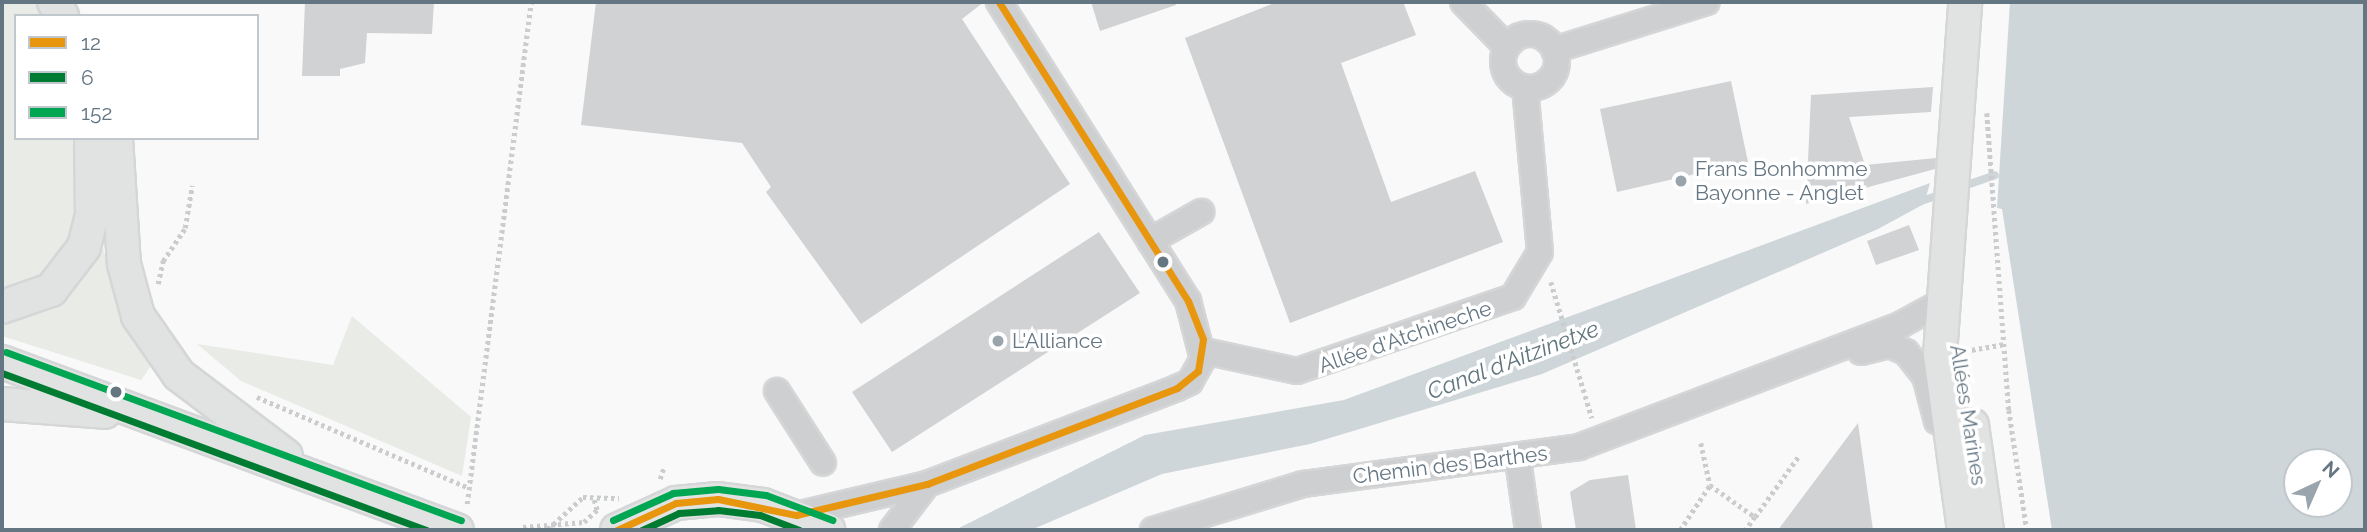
<!DOCTYPE html>
<meta charset="utf-8">
<style>
body{margin:0}
#map{position:relative;width:2367px;height:532px;overflow:hidden;background:#f9f9f9;font-family:Raleway,sans-serif}
div>[style]{position:absolute}
.green>*{inset:0;background:#e8ebe6}
.water>*{inset:0;background:#ced6d9}
.stream>*{height:8px;margin:-4px;padding:0 4px;transform-origin:4px;border-radius:4px;background:#ced6d9}
.building>*{inset:0;background:#d0d2d3}
.path>*{height:4.5px;margin-top:-2.25px;transform-origin:0;background:repeating-linear-gradient(90deg,#cbcccd 0 3.5px,transparent 0 7px)}
.roads{filter:drop-shadow(2px 0 #d5d6d7) drop-shadow(-2px 0 #d5d6d7) drop-shadow(0 2px #d5d6d7) drop-shadow(0 -2px #d5d6d7)}
.minor>*{height:24px;margin:-12px;padding:0 12px;transform-origin:12px;border-radius:12px;background:#cecfd0}
.minor>.ring{margin:-12px;padding:0;box-sizing:content-box;background:none;border:24px solid #cecfd0;border-radius:50%}
.major>*{height:32px;margin:-16px;padding:0 16px;transform-origin:16px;border-radius:16px;background:#e1e2e2}
.bus-1>*{height:7px;margin:-3.5px;padding:0 3.5px;transform-origin:3.5px;border-radius:3.5px;background:#e7960d}
.bus-2>*{height:7px;margin:-3.5px;padding:0 3.5px;transform-origin:3.5px;border-radius:3.5px;background:#007c32}
.bus-3>*{height:7px;margin:-3.5px;padding:0 3.5px;transform-origin:3.5px;border-radius:3.5px;background:#00a651}
.dots>*{width:19px;height:19px;translate:-50% -50%;box-sizing:border-box;border:4px solid #fff;border-radius:50%}
span{translate:-50% -50%;white-space:nowrap;text-align:center;line-height:1.15;-webkit-text-stroke:7px #fff;paint-order:stroke}
.poi-label{font-size:21px;color:#657683}
.left{translate:0 -50%;text-align:left}
.street-label{font-size:21px;color:#657683}
.water-label{font-size:23px;color:#60757c;font-style:italic}
.frame{position:absolute;inset:0;border:4px solid #657683;pointer-events:none}
.legend{position:absolute;left:14px;top:14px;width:245px;height:126px;box-sizing:border-box;background:#fff;border:2px solid #c1c8cd;margin:0;padding:9px 12px;list-style:none;font-size:21px;color:#657683}
.legend li{display:flex;align-items:center;gap:14px;height:35px}
.legend b{width:35px;border:2px solid #c1c8cd}
.north{position:absolute;left:2283px;top:448px;width:70px;height:70px;box-sizing:border-box;background:#fff;border:2px solid #c1c8cd;border-radius:50%;rotate:44deg;font-size:19px;font-weight:700;line-height:28px;text-align:center;color:#657683}
.north::after{content:'';display:block;margin:auto;width:24px;height:32px;background:#99a4ac;clip-path:polygon(50% 0,100% 100%,50% 72%,0 100%)}
</style>
<div id="map">
<div class="green">
<div style="clip-path:polygon(2px 2px,38px 2px,43px 16px,16px 16px,16px 138px,74px 138px,80px 198px,60px 264px,19px 288px,2px 286px)"></div>
<div style="clip-path:polygon(102px 243px,116px 300px,153px 363px,141px 380px,2px 336px,2px 316px,56px 302px,77px 285px)"></div>
<div style="clip-path:polygon(352px 316px,471px 417px,462px 476px,241px 381px,197px 344px,333px 365px)"></div>
</div>
<div class="water">
<div style="clip-path:polygon(evenodd,2010px 2px,2365px 2px,2365px 530px,2052px 530px,2002px 209px,1997px 208px,2010px 2px,2297px 462px,2339px 462px,2339px 504px,2297px 504px,2297px 462px)"></div>
<div style="clip-path:polygon(1930px 183px,1924px 204px,1878px 229px,1542px 374px,1310px 444px,1162px 474px,1031px 530px,955px 530px,1145px 435px,1344px 400px)"></div>
</div>
<div class="stream">
<div style="left:1958px;top:188px;width:39px;rotate:-19deg"></div>
<div style="left:1918px;top:202px;width:29px;rotate:-18deg"></div>
</div>
<div class="building">
<div style="clip-path:polygon(305px 2px,434px 2px,432px 34px,367px 33px,365px 63px,340px 69px,340px 76px,302px 76px)"></div>
<div style="clip-path:polygon(596px 2px,984px 2px,962px 19px,1070px 184px,861px 324px,766px 192px,771px 187px,742px 143px,581px 125px)"></div>
<div style="clip-path:polygon(1091px 2px,1175px 2px,1176px 5px,1100px 31px)"></div>
<div style="clip-path:polygon(1277px 2px,1403px 2px,1416px 35px,1341px 63px,1391px 202px,1475px 171px,1503px 242px,1290px 323px,1185px 38px)"></div>
<div style="clip-path:polygon(1731px 81px,1748px 162px,1617px 192px,1600px 109px)"></div>
<div style="clip-path:polygon(1933px 87px,1931px 112px,1849px 117px,1865px 165px,1936px 158px,1935px 169px,1806px 204px,1811px 95px)"></div>
<div style="clip-path:polygon(1909px 225px,1919px 250px,1876px 265px,1867px 241px)"></div>
<div style="clip-path:polygon(1099px 232px,1140px 293px,892px 452px,852px 392px)"></div>
<div style="clip-path:polygon(1858px 423px,1873px 530px,1778px 530px)"></div>
<div style="clip-path:polygon(1628px 475px,1636px 530px,1576px 530px,1570px 492px,1590px 480px)"></div>
</div>
<div class="path">
<div style="left:1987px;top:113px;width:298px;rotate:85.8deg"></div>
<div style="left:2009px;top:410px;width:121px;rotate:81.5deg"></div>
<div style="left:1551px;top:282px;width:142px;rotate:73.2deg"></div>
<div style="left:158px;top:284px;width:24px;rotate:-78deg"></div>
<div style="left:163px;top:261px;width:40px;rotate:-56deg"></div>
<div style="left:185px;top:228px;width:43px;rotate:-80.5deg"></div>
<div style="left:1965px;top:351px;width:39px;rotate:-10deg"></div>
<div style="left:257px;top:397px;width:231px;rotate:23.2deg"></div>
<div style="left:1701px;top:443px;width:43px;rotate:77.9deg"></div>
<div style="left:1710px;top:485px;width:55px;rotate:35.4deg"></div>
<div style="left:1755px;top:517px;width:16px;rotate:125deg"></div>
<div style="left:660px;top:479px;width:13px;rotate:-72deg"></div>
<div style="left:467px;top:504px;width:506px;rotate:-82.73deg"></div>
<div style="left:1755px;top:517px;width:74px;rotate:-54.4deg"></div>
<div style="left:523px;top:527px;width:61px;rotate:-4.7deg"></div>
<div style="left:584px;top:522px;width:18px;rotate:-43deg"></div>
<div style="left:597px;top:510px;width:14px;rotate:-107deg"></div>
<div style="left:548px;top:529px;width:47px;rotate:-42.4deg"></div>
<div style="left:583px;top:497px;width:36px;rotate:2deg"></div>
<div style="left:1680px;top:530px;width:54px;rotate:-56.3deg"></div>
</div>
<div class="roads">
<div class="minor">
<div style="left:1463px;top:2px;width:62px;rotate:45.7deg"></div>
<div class="ring" style="left:1503px;top:34px;width:30px;height:30px"></div>
<div style="left:1554px;top:50px;width:160px;rotate:-17.4deg"></div>
<div style="left:1150px;top:241px;width:59px;rotate:-29.6deg"></div>
<div style="left:1204px;top:351px;width:95px;rotate:12.1deg"></div>
<div style="left:1297px;top:371px;width:228px;rotate:-18.9deg"></div>
<div style="left:1513px;top:297px;width:52px;rotate:-59deg"></div>
<div style="left:1540px;top:252px;width:165px;rotate:-95.2deg"></div>
<div style="left:1861px;top:352px;width:30px;rotate:-14deg"></div>
<div style="left:1890px;top:345px;width:17px;rotate:24deg"></div>
<div style="left:1906px;top:352px;width:31px;rotate:52deg"></div>
<div style="left:1925px;top:376px;width:47px;rotate:75.1deg"></div>
<div style="left:777px;top:391px;width:85px;rotate:57.4deg"></div>
<div style="left:1518px;top:460px;width:71px;rotate:81.9deg"></div>
<div style="left:796px;top:515px;width:135px;rotate:-13.3deg"></div>
<div style="left:927px;top:484px;width:268px;rotate:-21deg"></div>
<div style="left:1177px;top:388px;width:14px;rotate:-25deg"></div>
<div style="left:1190px;top:382px;width:26px;rotate:-61deg"></div>
<div style="left:1203px;top:359px;width:60px;rotate:-104.5deg"></div>
<div style="left:1188px;top:301px;width:354px;rotate:-122.3deg"></div>
<div style="left:892px;top:530px;width:58px;rotate:-52.7deg"></div>
<div style="left:1153px;top:530px;width:157px;rotate:-17deg"></div>
<div style="left:1303px;top:484px;width:278px;rotate:-7.6deg"></div>
<div style="left:1579px;top:447px;width:343px;rotate:-20.8deg"></div>
<div style="left:1900px;top:325px;width:50px;rotate:-28.6deg"></div>
</div>
<div class="major">
<div style="left:54px;top:2px;width:16px;rotate:60deg"></div>
<div style="left:116px;top:138px;width:126px;rotate:86.4deg"></div>
<div style="left:124px;top:264px;width:54px;rotate:74.9deg"></div>
<div style="left:138px;top:316px;width:72px;rotate:55.2deg"></div>
<div style="left:179px;top:375px;width:134px;rotate:37.1deg"></div>
<div style="left:2px;top:307px;width:52px;rotate:-19.1deg"></div>
<div style="left:51px;top:290px;width:54px;rotate:-52.5deg"></div>
<div style="left:84px;top:247px;width:32px;rotate:-76deg"></div>
<div style="left:92px;top:216px;width:78px;rotate:-90.7deg"></div>
<div style="left:2px;top:362px;width:485px;rotate:20.3deg"></div>
<div style="left:2px;top:404px;width:103px;rotate:4.4deg"></div>
<div style="left:1972px;top:425px;width:106px;rotate:81.9deg"></div>
<div style="left:617px;top:530px;width:65px;rotate:-24.6deg"></div>
<div style="left:676px;top:503px;width:42px;rotate:-5.4deg"></div>
<div style="left:718px;top:499px;width:45px;rotate:7.6deg"></div>
<div style="left:763px;top:505px;width:70px;rotate:21deg"></div>
<div style="left:1964px;top:530px;width:177px;rotate:-97.8deg"></div>
<div style="left:1940px;top:355px;width:354px;rotate:-85.9deg"></div>
</div>
</div>
<div class="bus-1">
<div style="left:617px;top:530px;width:65px;rotate:-24.6deg"></div>
<div style="left:676px;top:503px;width:42px;rotate:-5.4deg"></div>
<div style="left:718px;top:499px;width:80px;rotate:11.6deg"></div>
<div style="left:796px;top:515px;width:135px;rotate:-13.3deg"></div>
<div style="left:927px;top:484px;width:268px;rotate:-21deg"></div>
<div style="left:1177px;top:388px;width:27px;rotate:-39deg"></div>
<div style="left:1198px;top:371px;width:32px;rotate:-81deg"></div>
<div style="left:1203px;top:339px;width:41px;rotate:-111.5deg"></div>
<div style="left:1188px;top:301px;width:354px;rotate:-122.3deg"></div>
</div>
<div class="bus-2">
<div style="left:2px;top:373px;width:453px;rotate:20.3deg"></div>
<div style="left:642px;top:530px;width:41px;rotate:-24.7deg"></div>
<div style="left:679px;top:513px;width:39px;rotate:-4deg"></div>
<div style="left:718px;top:510px;width:42px;rotate:6.8deg"></div>
<div style="left:760px;top:515px;width:42px;rotate:21deg"></div>
</div>
<div class="bus-3">
<div style="left:6px;top:352px;width:485px;rotate:20.3deg"></div>
<div style="left:613px;top:520px;width:66px;rotate:-24.2deg"></div>
<div style="left:673px;top:493px;width:45px;rotate:-5.1deg"></div>
<div style="left:718px;top:489px;width:48px;rotate:7.1deg"></div>
<div style="left:766px;top:495px;width:71px;rotate:20.7deg"></div>
</div>
<div class="dots">
<div style="left:1681px;top:181px;background:#99a4ac"></div>
<div style="left:1163px;top:262px;background:#657683"></div>
<div style="left:998px;top:341px;background:#99a4ac"></div>
<div style="left:116px;top:392px;background:#657683"></div>
</div>
<div class="poi-label">
<span class="left" style="left:1695px;top:181px">Frans Bonhomme<br>Bayonne - Anglet</span>
<span class="left" style="left:1012px;top:341px">L'Alliance</span>
</div>
<div class="street-label">
<span style="left:1405px;top:337px;rotate:-19deg">Allée d'Atchineche</span>
<span style="left:1968px;top:415px;rotate:81deg">Allées Marines</span>
<span style="left:1450px;top:465px;rotate:-7deg">Chemin des Barthes</span>
</div>
<div class="water-label">
<span style="left:1513px;top:360px;rotate:-21deg">Canal d'Aitzinetxe</span>
</div>
<div class="frame"></div>
<ul class="legend">
<li><b style="height:9px;background:#e7960d"></b>12</li>
<li><b style="height:9px;background:#007c32"></b>6</li>
<li><b style="height:9px;background:#00a651"></b>152</li>
</ul>
<div class="north">N</div>
</div>
